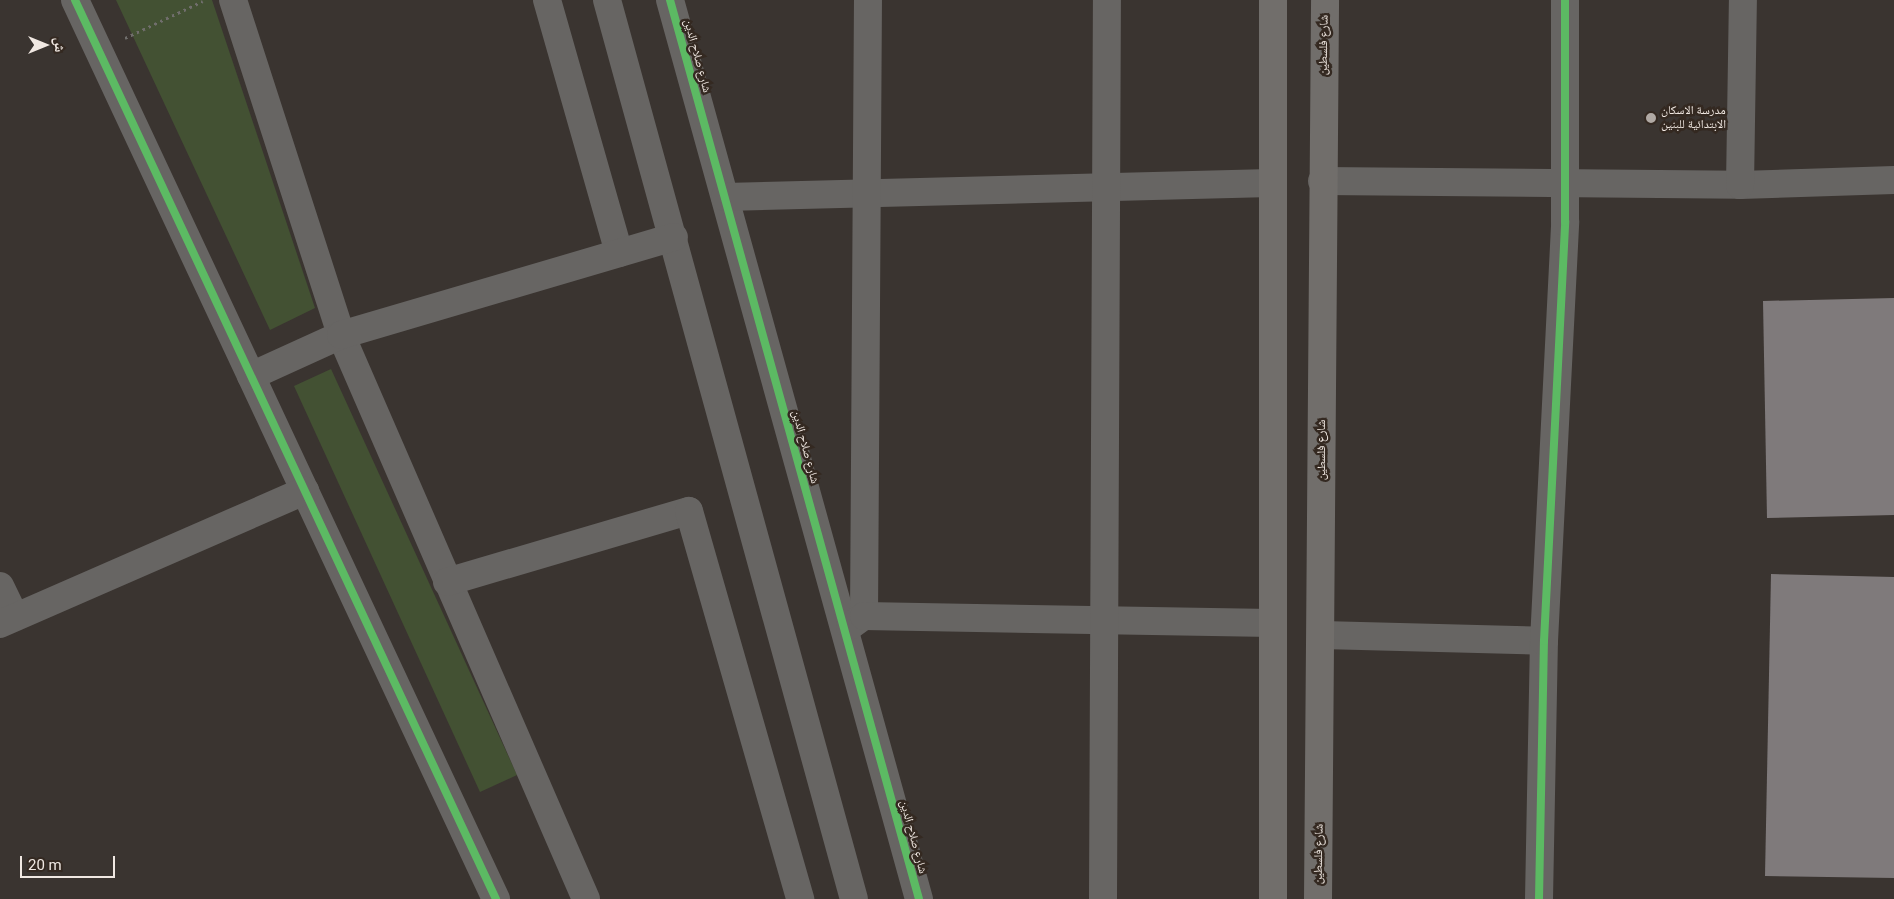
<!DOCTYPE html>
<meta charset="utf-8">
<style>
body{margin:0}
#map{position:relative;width:1894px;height:899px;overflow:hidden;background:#3a3430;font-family:Roboto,"Noto Naskh Arabic",sans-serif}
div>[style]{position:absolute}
.green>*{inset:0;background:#435133}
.building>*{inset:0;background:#7f7a7b}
.path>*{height:3px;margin-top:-1.5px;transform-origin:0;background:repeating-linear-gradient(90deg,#706e6c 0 2.5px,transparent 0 6.5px)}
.minor>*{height:28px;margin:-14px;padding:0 14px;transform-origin:14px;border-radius:14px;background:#676563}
.major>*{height:28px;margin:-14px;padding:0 14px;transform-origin:14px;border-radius:14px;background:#716e6b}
.cycleway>*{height:8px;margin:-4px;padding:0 4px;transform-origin:4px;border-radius:4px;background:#5cba63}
.dots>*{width:14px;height:14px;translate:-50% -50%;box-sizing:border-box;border:2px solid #342921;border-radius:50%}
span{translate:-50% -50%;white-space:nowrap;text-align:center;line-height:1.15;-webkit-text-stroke:5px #342921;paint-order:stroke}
.street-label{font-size:12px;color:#f0e8e2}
.poi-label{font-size:12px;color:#f0e8e2}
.left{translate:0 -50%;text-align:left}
.north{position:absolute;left:20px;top:20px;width:50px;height:50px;-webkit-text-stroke:4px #342921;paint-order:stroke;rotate:90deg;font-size:14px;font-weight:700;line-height:20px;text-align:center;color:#f0e8e2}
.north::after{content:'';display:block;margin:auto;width:18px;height:22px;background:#f0e8e2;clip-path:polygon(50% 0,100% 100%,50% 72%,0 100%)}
.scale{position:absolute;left:20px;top:856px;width:95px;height:22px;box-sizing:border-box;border:2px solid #f0e8e2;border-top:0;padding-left:6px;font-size:15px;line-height:18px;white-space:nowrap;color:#f0e8e2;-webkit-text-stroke:4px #342921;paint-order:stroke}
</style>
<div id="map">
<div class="green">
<div style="clip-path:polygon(116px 0,212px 0,315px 308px,270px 330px)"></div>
<div style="clip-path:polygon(331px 369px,517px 775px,480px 792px,294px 386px)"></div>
</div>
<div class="building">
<div style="clip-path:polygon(1894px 298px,1894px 515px,1767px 518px,1763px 301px)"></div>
<div style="clip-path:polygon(1771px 574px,1894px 577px,1894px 878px,1765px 876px)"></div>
</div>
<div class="path">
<div style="left:125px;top:38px;width:86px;rotate:-25.4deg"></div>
</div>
<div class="minor">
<div style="left:75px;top:0;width:993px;rotate:64.91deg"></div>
<div style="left:233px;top:0;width:352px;rotate:72.1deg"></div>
<div style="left:341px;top:335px;width:615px;rotate:66.52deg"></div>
<div style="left:547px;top:0;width:263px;rotate:74.1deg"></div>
<div style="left:607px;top:0;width:932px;rotate:74.64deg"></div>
<div style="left:670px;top:0;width:933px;rotate:74.52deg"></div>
<div style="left:1322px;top:181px;width:418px;rotate:0.5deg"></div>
<div style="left:1740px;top:185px;width:154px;rotate:-1.9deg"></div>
<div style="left:1740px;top:185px;width:185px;rotate:-89.1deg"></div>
<div style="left:725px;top:197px;width:546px;rotate:-1.47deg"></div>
<div style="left:251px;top:376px;width:99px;rotate:-24.5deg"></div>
<div style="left:341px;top:335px;width:347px;rotate:-16.4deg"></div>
<div style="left:447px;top:582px;width:252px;rotate:-16.4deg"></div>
<div style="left:689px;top:511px;width:404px;rotate:74deg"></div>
<div style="left:0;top:586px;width:34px;rotate:64deg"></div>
<div style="left:864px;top:616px;width:616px;rotate:-89.63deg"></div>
<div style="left:0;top:624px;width:333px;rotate:-23.6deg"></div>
<div style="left:850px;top:626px;width:17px;rotate:-36deg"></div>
<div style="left:864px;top:616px;width:408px;rotate:1deg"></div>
<div style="left:1322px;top:635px;width:222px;rotate:1.5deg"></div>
<div style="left:1103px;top:899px;width:899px;rotate:-89.75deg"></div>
<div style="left:1539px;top:899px;width:258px;rotate:-88.9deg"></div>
<div style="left:1544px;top:641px;width:420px;rotate:-87.1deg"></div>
<div style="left:1565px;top:222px;width:222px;rotate:-90deg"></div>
</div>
<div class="major">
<div style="left:1273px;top:0;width:899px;rotate:90deg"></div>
<div style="left:1318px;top:899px;width:899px;rotate:-89.55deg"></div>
</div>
<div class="cycleway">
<div style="left:75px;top:0;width:993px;rotate:64.91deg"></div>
<div style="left:670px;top:0;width:933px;rotate:74.52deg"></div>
<div style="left:1539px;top:899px;width:258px;rotate:-88.9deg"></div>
<div style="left:1544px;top:641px;width:420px;rotate:-87.1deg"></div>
<div style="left:1565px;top:222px;width:222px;rotate:-90deg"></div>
</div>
<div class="dots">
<div style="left:1651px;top:118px;background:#b0a9a4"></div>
</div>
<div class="street-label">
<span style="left:1324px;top:45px;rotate:-89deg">شارع فلسطين</span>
<span style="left:697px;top:56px;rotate:75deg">شارع صلاح الدين</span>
<span style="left:805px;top:447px;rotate:75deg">شارع صلاح الدين</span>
<span style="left:1322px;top:450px;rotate:-90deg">شارع فلسطين</span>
<span style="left:913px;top:837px;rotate:75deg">شارع صلاح الدين</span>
<span style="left:1319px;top:854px;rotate:-89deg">شارع فلسطين</span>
</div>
<div class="poi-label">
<span class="left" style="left:1661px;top:118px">مدرسة الاسكان<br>الابتدائية للبنين</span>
</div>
<div class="north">ش</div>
<div class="scale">20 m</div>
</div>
